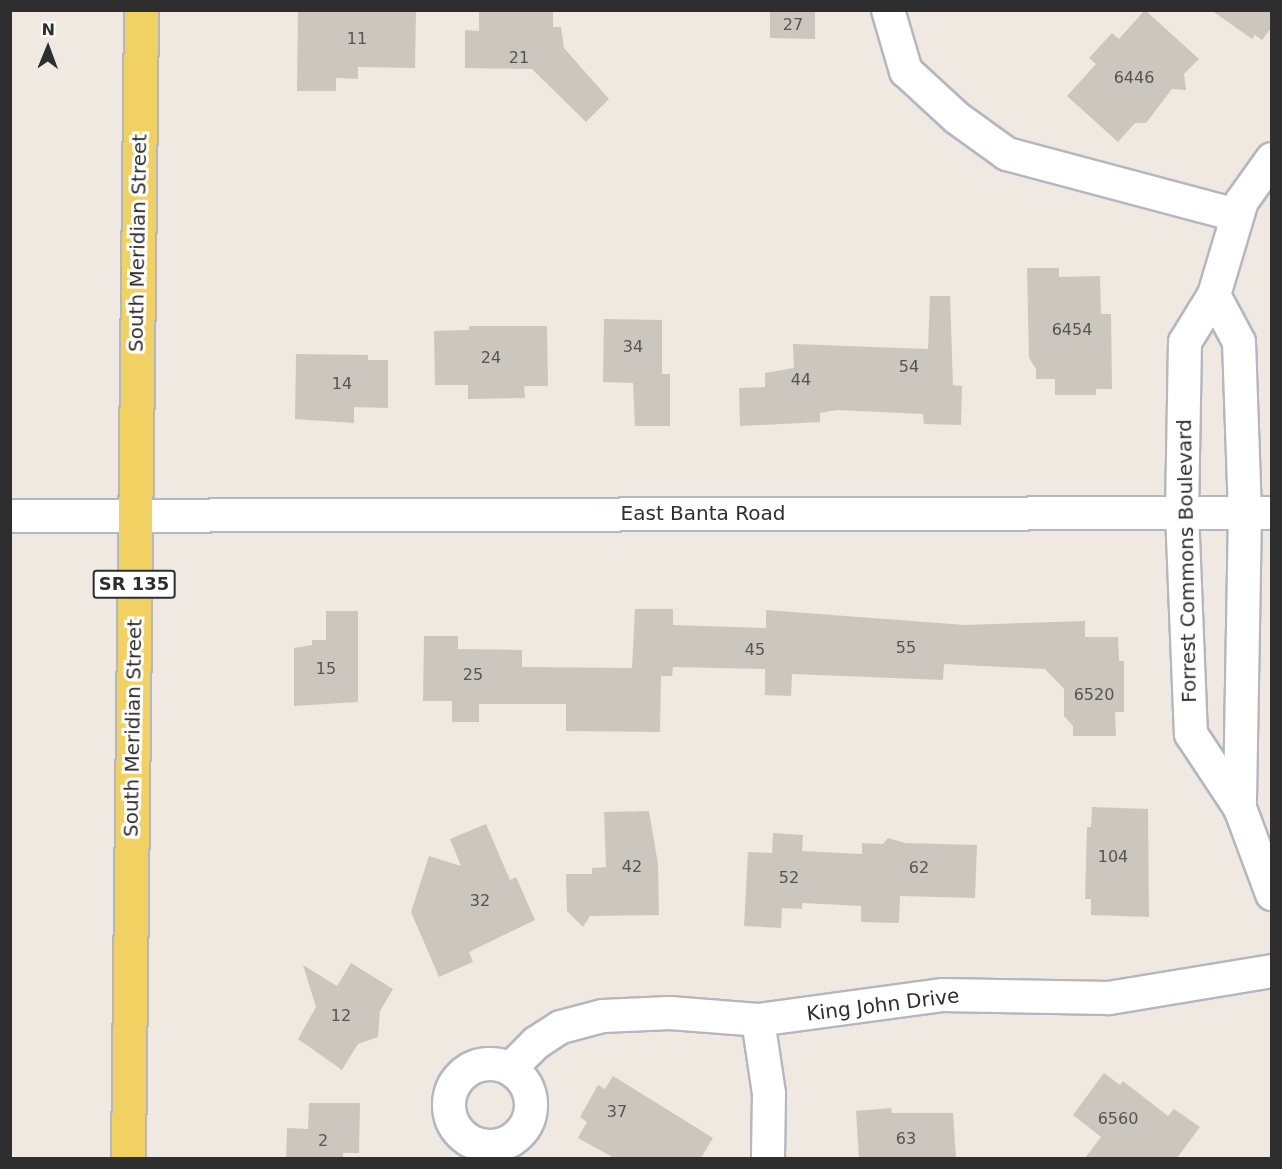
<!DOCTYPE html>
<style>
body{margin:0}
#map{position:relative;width:1282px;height:1169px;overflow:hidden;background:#efe9e1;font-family:"DejaVu Sans",sans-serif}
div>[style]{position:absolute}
.building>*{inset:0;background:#cbc7bf}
.roads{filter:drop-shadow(2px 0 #b4b7c1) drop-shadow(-2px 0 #b4b7c1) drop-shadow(0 2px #b4b7c1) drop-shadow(0 -2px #b4b7c1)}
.minor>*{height:32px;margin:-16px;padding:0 16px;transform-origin:16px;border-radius:16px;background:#fff}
.minor>.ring{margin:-16px;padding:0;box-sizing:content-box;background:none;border:32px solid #fff;border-radius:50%}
.major>*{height:33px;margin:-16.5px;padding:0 16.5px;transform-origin:16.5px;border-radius:16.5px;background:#f2d163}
span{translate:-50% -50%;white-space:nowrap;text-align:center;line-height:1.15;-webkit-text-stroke:6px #fff;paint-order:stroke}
.number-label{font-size:16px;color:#555452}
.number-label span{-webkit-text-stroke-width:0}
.shield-label span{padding:2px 4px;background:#fff;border:2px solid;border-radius:4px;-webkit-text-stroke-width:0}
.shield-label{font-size:18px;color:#2e2e2e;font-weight:700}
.street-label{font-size:20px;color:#2e2e2e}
.frame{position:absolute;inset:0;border:12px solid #2e2e2e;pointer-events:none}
.north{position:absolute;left:18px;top:18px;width:60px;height:60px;-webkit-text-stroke:4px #fff;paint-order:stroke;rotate:1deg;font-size:16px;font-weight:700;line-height:24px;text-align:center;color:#2e2e2e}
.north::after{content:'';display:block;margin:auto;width:21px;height:27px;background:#2e2e2e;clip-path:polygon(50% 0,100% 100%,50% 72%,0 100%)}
</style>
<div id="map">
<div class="building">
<div style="clip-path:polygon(298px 10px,416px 10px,415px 68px,358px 67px,358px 79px,336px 78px,336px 91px,297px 91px)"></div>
<div style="clip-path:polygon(479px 10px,553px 10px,553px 27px,561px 27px,564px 48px,609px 99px,586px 122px,532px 69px,465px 68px,465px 30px,479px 31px)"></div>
<div style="clip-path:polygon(770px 10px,815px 10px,815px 39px,770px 38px)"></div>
<div style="clip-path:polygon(1145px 10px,1199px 59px,1184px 74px,1186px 90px,1172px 89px,1146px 123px,1135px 123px,1118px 142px,1067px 96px,1096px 64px,1089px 58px,1112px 33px,1119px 39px)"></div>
<div style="clip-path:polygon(1211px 10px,1272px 10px,1272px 27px,1262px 40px,1255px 35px,1252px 39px)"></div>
<div style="clip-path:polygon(1027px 268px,1059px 268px,1059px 277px,1100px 276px,1101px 314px,1111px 314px,1112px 389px,1096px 389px,1096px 395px,1055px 395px,1055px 379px,1036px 379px,1036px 369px,1029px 358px)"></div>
<div style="clip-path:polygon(930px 296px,950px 296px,953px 385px,962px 386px,961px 425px,924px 424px,923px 414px,837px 410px,820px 413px,820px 422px,740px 426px,739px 388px,765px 387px,765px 373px,794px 368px,793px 344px,928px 349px)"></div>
<div style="clip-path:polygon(604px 319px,662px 320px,662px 374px,670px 374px,670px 426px,635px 426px,633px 383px,603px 382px)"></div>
<div style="clip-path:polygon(469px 326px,547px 326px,548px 386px,524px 386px,525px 398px,468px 399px,468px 385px,435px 385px,434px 331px,469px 330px)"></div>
<div style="clip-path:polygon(296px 354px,368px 355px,368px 360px,388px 360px,388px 408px,354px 407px,354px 423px,295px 419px)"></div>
<div style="clip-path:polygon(635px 609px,673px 609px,673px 625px,766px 628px,766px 610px,965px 625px,1085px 621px,1085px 637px,1118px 637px,1119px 661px,1124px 661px,1124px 712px,1115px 712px,1116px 736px,1073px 736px,1073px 726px,1064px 716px,1064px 689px,1045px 669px,944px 664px,943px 680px,792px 674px,791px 696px,765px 695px,765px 669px,673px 667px,672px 676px,661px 676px,660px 732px,566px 731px,566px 704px,479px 704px,479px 722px,452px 722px,452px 701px,423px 701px,424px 636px,458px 636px,458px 649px,522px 650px,522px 667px,632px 668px)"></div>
<div style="clip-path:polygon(326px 611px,358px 611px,358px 702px,294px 706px,294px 648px,312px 645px,312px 640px,326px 640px)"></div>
<div style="clip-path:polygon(1092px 807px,1148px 809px,1149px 917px,1091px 915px,1091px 899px,1085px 899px,1087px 827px,1091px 827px)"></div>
<div style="clip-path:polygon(649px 811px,658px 864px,659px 915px,590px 916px,583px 927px,567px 911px,566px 874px,592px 874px,592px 868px,606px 867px,604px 812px)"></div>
<div style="clip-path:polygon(486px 824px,510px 880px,516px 877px,535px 920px,469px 952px,473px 962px,439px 977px,411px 912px,429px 856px,461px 866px,450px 839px)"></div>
<div style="clip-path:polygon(773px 833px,803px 835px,802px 851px,862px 854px,862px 843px,883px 844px,888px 838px,905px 843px,977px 845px,975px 898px,900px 896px,899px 923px,861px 922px,861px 906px,802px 903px,802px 909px,782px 908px,781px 928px,744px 926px,748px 852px,772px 853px)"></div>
<div style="clip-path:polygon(351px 963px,393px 989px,380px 1011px,378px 1037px,358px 1044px,342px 1070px,298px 1039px,316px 1007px,303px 965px,337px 986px)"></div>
<div style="clip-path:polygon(1104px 1073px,1120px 1085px,1123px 1081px,1168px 1116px,1174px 1109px,1200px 1127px,1177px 1158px,1085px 1158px,1101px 1137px,1073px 1115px)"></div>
<div style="clip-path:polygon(613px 1076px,713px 1138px,701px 1158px,614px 1158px,578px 1138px,587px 1122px,580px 1117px,598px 1085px,605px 1089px)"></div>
<div style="clip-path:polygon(309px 1103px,360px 1103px,359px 1153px,343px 1153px,343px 1158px,286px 1158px,287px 1128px,308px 1129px)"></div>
<div style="clip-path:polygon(891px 1108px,892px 1113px,953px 1113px,956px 1158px,859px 1158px,856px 1111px)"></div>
</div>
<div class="roads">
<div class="minor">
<div style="left:888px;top:10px;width:64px;rotate:73.6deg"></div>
<div style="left:906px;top:71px;width:69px;rotate:42.7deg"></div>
<div style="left:957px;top:118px;width:62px;rotate:35.8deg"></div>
<div style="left:1007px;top:154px;width:238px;rotate:14.9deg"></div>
<div style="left:1272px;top:159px;width:52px;rotate:125.5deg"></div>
<div style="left:1242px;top:201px;width:98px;rotate:106.6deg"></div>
<div style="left:1214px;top:295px;width:55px;rotate:121.7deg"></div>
<div style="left:1185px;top:342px;width:170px;rotate:91deg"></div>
<div style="left:1182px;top:512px;width:222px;rotate:87.7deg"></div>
<div style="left:1191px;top:734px;width:89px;rotate:56.5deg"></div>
<div style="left:1240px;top:808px;width:92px;rotate:69.6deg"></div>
<div style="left:1214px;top:295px;width:53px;rotate:62deg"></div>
<div style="left:1239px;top:342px;width:170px;rotate:88deg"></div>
<div style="left:1245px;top:512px;width:296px;rotate:91deg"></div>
<div style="left:10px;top:516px;width:1262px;rotate:-0.14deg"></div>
<div style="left:758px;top:1020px;width:75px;rotate:81.5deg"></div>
<div style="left:769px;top:1094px;width:64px;rotate:90.9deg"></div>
<div class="ring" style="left:449px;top:1064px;width:50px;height:50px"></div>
<div style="left:510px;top:1069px;width:37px;rotate:-45deg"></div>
<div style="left:536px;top:1043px;width:30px;rotate:-33deg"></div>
<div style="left:561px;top:1027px;width:43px;rotate:-14.7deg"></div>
<div style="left:603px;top:1016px;width:67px;rotate:-2.6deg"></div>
<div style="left:670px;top:1013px;width:88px;rotate:4.5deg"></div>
<div style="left:758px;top:1020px;width:187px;rotate:-7.7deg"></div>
<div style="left:943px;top:995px;width:166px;rotate:1deg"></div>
<div style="left:1109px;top:998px;width:165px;rotate:-9.4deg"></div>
</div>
<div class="major">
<div style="left:128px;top:1158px;width:1148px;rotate:-89.35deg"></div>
</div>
</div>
<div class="number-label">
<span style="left:793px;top:25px">27</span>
<span style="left:357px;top:39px">11</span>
<span style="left:519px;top:58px">21</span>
<span style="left:1134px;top:78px">6446</span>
<span style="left:1072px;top:330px">6454</span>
<span style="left:633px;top:347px">34</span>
<span style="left:491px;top:358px">24</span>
<span style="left:909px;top:367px">54</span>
<span style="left:801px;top:380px">44</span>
<span style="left:342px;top:384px">14</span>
<span style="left:906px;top:648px">55</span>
<span style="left:755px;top:650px">45</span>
<span style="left:326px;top:669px">15</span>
<span style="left:473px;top:675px">25</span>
<span style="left:1094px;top:695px">6520</span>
<span style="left:1113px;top:857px">104</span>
<span style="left:632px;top:867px">42</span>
<span style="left:919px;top:868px">62</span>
<span style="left:789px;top:878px">52</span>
<span style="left:480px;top:901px">32</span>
<span style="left:341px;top:1016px">12</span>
<span style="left:617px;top:1112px">37</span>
<span style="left:1118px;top:1119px">6560</span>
<span style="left:906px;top:1139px">63</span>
<span style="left:323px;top:1141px">2</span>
</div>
<div class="shield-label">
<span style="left:134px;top:584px">SR 135</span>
</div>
<div class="street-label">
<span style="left:138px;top:243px;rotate:-89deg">South Meridian Street</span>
<span style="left:703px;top:513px">East Banta Road</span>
<span style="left:1187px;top:561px;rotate:-91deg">Forrest Commons Boulevard</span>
<span style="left:133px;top:728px;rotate:-89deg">South Meridian Street</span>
<span style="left:883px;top:1005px;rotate:-7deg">King John Drive</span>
</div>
<div class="frame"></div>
<div class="north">N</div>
</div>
